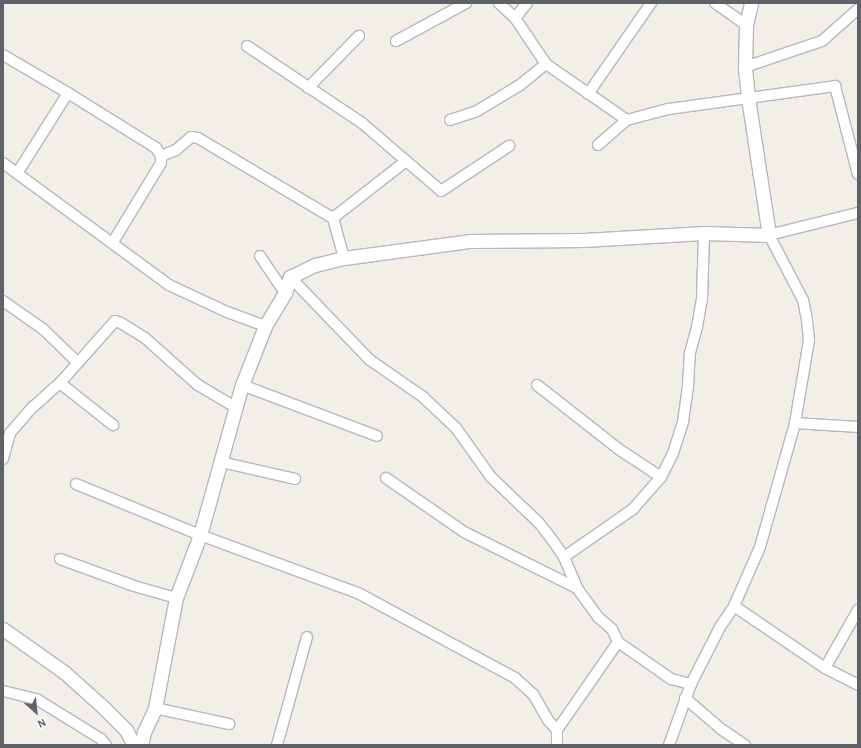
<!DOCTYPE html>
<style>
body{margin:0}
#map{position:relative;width:861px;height:748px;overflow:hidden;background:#f1efe8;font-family:"Alegreya Sans",sans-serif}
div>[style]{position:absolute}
.roads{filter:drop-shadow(1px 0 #b5b8bc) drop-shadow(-1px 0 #b5b8bc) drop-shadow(0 1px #b5b8bc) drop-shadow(0 -1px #b5b8bc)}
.minor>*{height:10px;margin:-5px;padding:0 5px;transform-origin:5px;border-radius:5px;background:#fff}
.tertiary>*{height:13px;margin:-6.5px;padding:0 6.5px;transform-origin:6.5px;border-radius:6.5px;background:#fff}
span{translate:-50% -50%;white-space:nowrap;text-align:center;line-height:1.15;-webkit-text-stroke:3px #fff;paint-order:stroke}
.frame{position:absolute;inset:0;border:4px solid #5f6368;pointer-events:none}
.north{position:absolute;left:16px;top:692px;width:40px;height:40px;-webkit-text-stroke:3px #fff;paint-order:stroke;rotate:153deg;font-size:11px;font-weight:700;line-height:16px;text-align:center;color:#5f6368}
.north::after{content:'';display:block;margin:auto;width:14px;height:18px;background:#5f6368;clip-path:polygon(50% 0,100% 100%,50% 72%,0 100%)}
</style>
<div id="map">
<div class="roads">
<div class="minor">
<div style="left:499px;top:3px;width:22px;rotate:43deg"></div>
<div style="left:515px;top:18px;width:55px;rotate:56deg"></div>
<div style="left:546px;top:64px;width:98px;rotate:34.7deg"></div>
<div style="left:715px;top:3px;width:38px;rotate:35deg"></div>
<div style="left:515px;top:18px;width:19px;rotate:-51deg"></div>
<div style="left:396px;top:41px;width:80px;rotate:-28.5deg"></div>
<div style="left:247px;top:46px;width:138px;rotate:33.8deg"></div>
<div style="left:362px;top:123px;width:104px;rotate:40.7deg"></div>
<div style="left:441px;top:191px;width:82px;rotate:-33.5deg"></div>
<div style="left:3px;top:55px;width:75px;rotate:30.3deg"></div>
<div style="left:68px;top:93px;width:104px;rotate:32deg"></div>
<div style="left:156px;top:148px;width:9px;rotate:58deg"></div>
<div style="left:161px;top:156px;width:7px;rotate:90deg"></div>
<div style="left:161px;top:163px;width:92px;rotate:121.3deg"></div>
<div style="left:745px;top:67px;width:81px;rotate:-18.7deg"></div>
<div style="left:822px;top:41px;width:48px;rotate:-41.6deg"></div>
<div style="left:308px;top:88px;width:73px;rotate:-45.6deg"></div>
<div style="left:588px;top:94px;width:111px;rotate:-55.3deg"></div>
<div style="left:450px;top:120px;width:28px;rotate:-18deg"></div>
<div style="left:477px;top:111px;width:50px;rotate:-31.2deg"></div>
<div style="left:520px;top:85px;width:33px;rotate:-39deg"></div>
<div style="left:598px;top:145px;width:38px;rotate:-41deg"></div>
<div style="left:627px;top:120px;width:42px;rotate:-15deg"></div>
<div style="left:668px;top:109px;width:169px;rotate:-7.8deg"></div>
<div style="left:835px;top:86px;width:91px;rotate:75.4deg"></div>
<div style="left:161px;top:156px;width:16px;rotate:-22deg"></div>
<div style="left:176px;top:150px;width:20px;rotate:-41deg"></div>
<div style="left:191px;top:137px;width:7px;rotate:8deg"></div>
<div style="left:198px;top:138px;width:157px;rotate:30.7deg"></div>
<div style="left:3px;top:163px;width:206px;rotate:36.3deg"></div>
<div style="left:169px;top:285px;width:64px;rotate:25deg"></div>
<div style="left:227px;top:312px;width:40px;rotate:20.2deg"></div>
<div style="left:18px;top:172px;width:93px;rotate:-57.7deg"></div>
<div style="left:260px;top:256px;width:45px;rotate:56deg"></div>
<div style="left:344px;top:258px;width:41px;rotate:-105.4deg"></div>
<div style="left:333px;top:218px;width:93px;rotate:-38deg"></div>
<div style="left:290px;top:277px;width:115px;rotate:46.1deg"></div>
<div style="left:370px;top:360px;width:65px;rotate:34.9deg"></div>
<div style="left:423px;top:397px;width:45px;rotate:43.2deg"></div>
<div style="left:456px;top:428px;width:60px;rotate:54.5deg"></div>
<div style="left:491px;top:477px;width:66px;rotate:43.8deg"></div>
<div style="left:539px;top:523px;width:23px;rotate:52deg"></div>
<div style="left:553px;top:541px;width:19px;rotate:55deg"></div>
<div style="left:564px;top:557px;width:34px;rotate:67deg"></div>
<div style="left:577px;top:588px;width:36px;rotate:54deg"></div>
<div style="left:598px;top:617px;width:18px;rotate:41deg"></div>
<div style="left:612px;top:629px;width:14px;rotate:65deg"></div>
<div style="left:618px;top:642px;width:65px;rotate:34.9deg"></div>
<div style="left:671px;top:679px;width:21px;rotate:14deg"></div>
<div style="left:3px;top:301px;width:49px;rotate:35deg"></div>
<div style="left:43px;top:329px;width:47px;rotate:44.1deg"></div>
<div style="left:60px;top:383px;width:68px;rotate:38.4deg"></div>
<div style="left:242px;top:385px;width:144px;rotate:20.7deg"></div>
<div style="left:537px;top:385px;width:105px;rotate:38.1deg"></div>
<div style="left:620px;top:450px;width:49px;rotate:33.4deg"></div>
<div style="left:795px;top:423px;width:63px;rotate:3.6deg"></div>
<div style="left:3px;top:459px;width:27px;rotate:-75deg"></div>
<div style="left:10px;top:433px;width:35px;rotate:-49deg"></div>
<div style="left:33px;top:407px;width:36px;rotate:-42deg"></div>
<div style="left:60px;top:383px;width:83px;rotate:-48.4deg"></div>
<div style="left:115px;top:321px;width:6px;rotate:18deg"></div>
<div style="left:121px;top:323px;width:28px;rotate:32deg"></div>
<div style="left:145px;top:338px;width:71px;rotate:41.6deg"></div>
<div style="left:198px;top:385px;width:43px;rotate:30.7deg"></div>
<div style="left:221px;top:462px;width:76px;rotate:12.9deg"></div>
<div style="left:386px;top:478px;width:95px;rotate:34.7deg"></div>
<div style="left:464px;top:532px;width:126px;rotate:26.4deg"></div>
<div style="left:76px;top:484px;width:134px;rotate:22.4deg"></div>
<div style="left:200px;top:535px;width:168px;rotate:20.2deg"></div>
<div style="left:358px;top:593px;width:179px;rotate:28.4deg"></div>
<div style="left:515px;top:678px;width:24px;rotate:42deg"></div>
<div style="left:533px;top:694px;width:30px;rotate:60deg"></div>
<div style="left:548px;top:720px;width:13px;rotate:48deg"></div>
<div style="left:564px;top:557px;width:84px;rotate:-34.8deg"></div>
<div style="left:633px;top:509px;width:43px;rotate:-48.8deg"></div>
<div style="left:661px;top:477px;width:27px;rotate:-63deg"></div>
<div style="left:673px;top:453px;width:33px;rotate:-72deg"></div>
<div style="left:683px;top:422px;width:35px;rotate:-82deg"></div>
<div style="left:688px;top:387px;width:34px;rotate:-87deg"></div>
<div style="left:690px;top:353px;width:27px;rotate:-75deg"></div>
<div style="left:697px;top:327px;width:29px;rotate:-80deg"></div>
<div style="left:702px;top:298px;width:65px;rotate:-88.2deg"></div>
<div style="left:60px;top:559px;width:79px;rotate:20deg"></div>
<div style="left:134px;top:586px;width:44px;rotate:15.9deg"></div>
<div style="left:734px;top:606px;width:110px;rotate:34.3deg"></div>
<div style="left:825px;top:668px;width:37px;rotate:27deg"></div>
<div style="left:825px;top:668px;width:67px;rotate:-60.4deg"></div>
<div style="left:3px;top:691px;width:36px;rotate:14deg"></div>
<div style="left:38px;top:700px;width:74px;rotate:31.8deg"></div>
<div style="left:101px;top:739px;width:8px;rotate:50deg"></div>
<div style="left:685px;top:698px;width:48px;rotate:40.7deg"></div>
<div style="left:721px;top:729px;width:29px;rotate:34deg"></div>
<div style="left:155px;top:708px;width:76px;rotate:12.2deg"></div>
<div style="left:277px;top:745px;width:112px;rotate:-74.5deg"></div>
<div style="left:557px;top:745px;width:15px;rotate:-90deg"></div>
<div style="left:557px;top:730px;width:107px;rotate:-55.3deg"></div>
<div style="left:669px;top:745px;width:65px;rotate:-70.2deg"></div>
<div style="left:691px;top:684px;width:64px;rotate:-63deg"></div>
<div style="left:720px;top:627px;width:25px;rotate:-56deg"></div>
<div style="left:734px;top:606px;width:64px;rotate:-66.2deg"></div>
<div style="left:760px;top:547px;width:129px;rotate:-74.2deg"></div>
<div style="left:795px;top:423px;width:84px;rotate:-80.4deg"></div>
<div style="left:809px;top:340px;width:20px;rotate:-96deg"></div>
<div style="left:807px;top:320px;width:20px;rotate:-101deg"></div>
<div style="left:803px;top:300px;width:73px;rotate:-117.6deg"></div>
<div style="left:769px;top:235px;width:92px;rotate:-13.9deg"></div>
</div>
<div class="tertiary">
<div style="left:3px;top:629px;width:75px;rotate:35.2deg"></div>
<div style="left:64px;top:672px;width:52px;rotate:41.9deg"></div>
<div style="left:103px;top:707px;width:33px;rotate:45deg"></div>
<div style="left:126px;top:730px;width:17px;rotate:62deg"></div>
<div style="left:141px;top:745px;width:13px;rotate:-77deg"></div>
<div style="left:144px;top:732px;width:26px;rotate:-65deg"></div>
<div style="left:155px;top:708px;width:112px;rotate:-79.2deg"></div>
<div style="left:176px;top:598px;width:67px;rotate:-69.1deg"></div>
<div style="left:200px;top:535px;width:156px;rotate:-74.4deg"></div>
<div style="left:242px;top:385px;width:63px;rotate:-68.7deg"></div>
<div style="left:265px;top:326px;width:39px;rotate:-59deg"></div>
<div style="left:285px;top:293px;width:17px;rotate:-73deg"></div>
<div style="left:290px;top:277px;width:28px;rotate:-26deg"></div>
<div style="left:315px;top:265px;width:30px;rotate:-14deg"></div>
<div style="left:344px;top:258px;width:126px;rotate:-7.7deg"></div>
<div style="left:469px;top:241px;width:115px;rotate:-0.5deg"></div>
<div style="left:584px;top:240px;width:120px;rotate:-3.3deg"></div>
<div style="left:704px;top:233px;width:65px;rotate:1.8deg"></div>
<div style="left:769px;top:235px;width:140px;rotate:-98.7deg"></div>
<div style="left:748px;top:97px;width:30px;rotate:-96deg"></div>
<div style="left:745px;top:67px;width:42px;rotate:-88.6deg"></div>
<div style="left:746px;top:25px;width:23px;rotate:-77deg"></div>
</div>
</div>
<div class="frame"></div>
<div class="north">N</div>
</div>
